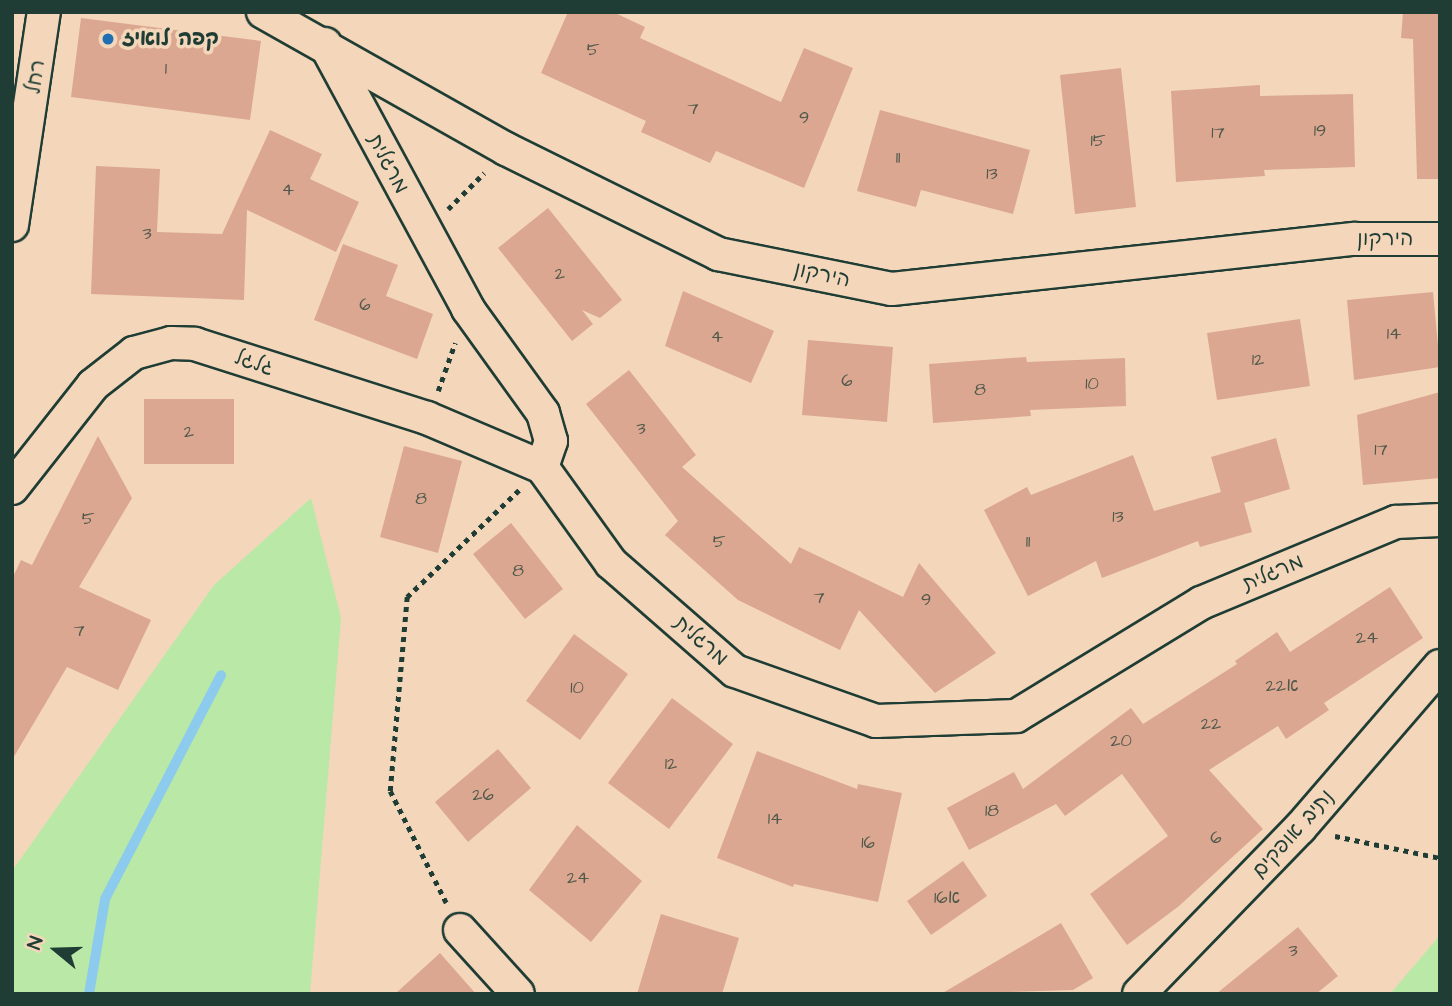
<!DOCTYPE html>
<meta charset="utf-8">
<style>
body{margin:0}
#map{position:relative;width:1452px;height:1006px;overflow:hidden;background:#f4d7bb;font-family:"Architects Daughter","Playpen Sans Hebrew",sans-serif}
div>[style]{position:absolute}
.green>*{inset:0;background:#bae8a6}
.stream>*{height:10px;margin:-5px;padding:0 5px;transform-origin:5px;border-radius:5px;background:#8ccbed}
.building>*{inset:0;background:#dba790}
.path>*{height:4.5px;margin-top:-2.25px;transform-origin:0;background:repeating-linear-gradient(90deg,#1f3d34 0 5px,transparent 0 10px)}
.roads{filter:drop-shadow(2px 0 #1f3d34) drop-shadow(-2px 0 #1f3d34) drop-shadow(0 2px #1f3d34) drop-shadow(0 -2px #1f3d34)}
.minor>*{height:32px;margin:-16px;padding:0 16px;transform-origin:16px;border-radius:16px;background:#f4d7bb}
.dots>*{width:19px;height:19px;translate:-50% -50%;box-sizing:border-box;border:4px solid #f4d7bb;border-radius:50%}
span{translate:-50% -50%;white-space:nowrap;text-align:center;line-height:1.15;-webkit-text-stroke:7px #f4d7bb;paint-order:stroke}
.number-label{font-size:18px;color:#4e584b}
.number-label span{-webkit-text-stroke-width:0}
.poi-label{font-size:21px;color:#1f3d34;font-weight:700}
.left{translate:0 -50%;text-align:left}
.street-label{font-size:21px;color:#1f3d34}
.frame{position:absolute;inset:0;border:14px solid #1f3d34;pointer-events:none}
.north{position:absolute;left:21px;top:915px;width:70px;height:70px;-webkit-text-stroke:5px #f4d7bb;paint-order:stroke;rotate:289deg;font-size:19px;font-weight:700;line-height:28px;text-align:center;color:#1f3d34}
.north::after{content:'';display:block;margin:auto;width:24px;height:32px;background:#1f3d34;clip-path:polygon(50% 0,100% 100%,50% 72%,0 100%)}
</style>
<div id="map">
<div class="green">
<div style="clip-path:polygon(311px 498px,341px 618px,310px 994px,12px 994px,12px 871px,214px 585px)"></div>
<div style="clip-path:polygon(1440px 935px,1440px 994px,1390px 994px)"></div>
</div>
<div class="stream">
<div style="left:89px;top:994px;width:96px;rotate:-80.4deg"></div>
<div style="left:105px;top:899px;width:252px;rotate:-62.6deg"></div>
</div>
<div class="building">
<div style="clip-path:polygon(568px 12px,613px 12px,645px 27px,640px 38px,781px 102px,804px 48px,853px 68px,804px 188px,716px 151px,710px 163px,641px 132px,646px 121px,541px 73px)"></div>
<div style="clip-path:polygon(1403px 12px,1440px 12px,1440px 179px,1417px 179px,1413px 39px,1401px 38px)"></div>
<div style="clip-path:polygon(81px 18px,261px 41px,250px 120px,71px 97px)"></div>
<div style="clip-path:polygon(1121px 68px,1136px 207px,1075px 214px,1060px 75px)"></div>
<div style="clip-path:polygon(1260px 85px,1260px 96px,1353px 94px,1355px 167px,1264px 170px,1265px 176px,1176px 182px,1171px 91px)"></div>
<div style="clip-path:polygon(880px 110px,1030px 150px,1013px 214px,921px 190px,916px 207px,857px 191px)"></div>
<div style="clip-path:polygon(270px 130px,322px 154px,310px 179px,359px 202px,336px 252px,247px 210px,244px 300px,91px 294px,96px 166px,160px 169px,157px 232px,222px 234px)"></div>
<div style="clip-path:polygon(548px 208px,622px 300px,600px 318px,582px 310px,593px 324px,572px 341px,498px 248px)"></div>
<div style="clip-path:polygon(343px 244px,398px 265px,386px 296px,433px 314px,417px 359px,314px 320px)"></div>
<div style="clip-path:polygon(683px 291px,774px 331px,751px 383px,665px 346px)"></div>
<div style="clip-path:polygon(1433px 292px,1440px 367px,1354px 380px,1347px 300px)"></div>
<div style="clip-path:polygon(1300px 319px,1310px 386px,1217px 400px,1207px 333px)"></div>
<div style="clip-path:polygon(808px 340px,893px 347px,887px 422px,802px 415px)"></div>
<div style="clip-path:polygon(1026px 357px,1027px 362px,1125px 358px,1126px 406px,1030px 410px,1031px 416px,933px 423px,929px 364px)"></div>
<div style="clip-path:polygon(629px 370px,696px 455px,682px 467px,791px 564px,799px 547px,903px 597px,919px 563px,996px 653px,935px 693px,859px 610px,840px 650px,738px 600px,665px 535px,678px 521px,586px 404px)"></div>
<div style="clip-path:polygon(1440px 392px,1440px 478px,1363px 485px,1357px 415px)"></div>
<div style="clip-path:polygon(144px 399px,234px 399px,234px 464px,144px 464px)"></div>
<div style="clip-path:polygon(98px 436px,132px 498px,79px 587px,151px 620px,118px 690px,67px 667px,12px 760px,12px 579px,21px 560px,32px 565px)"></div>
<div style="clip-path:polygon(1276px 438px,1290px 489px,1244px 503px,1252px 532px,1200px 547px,1198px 541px,1102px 578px,1096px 561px,1028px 596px,984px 510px,1027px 487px,1031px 495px,1133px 455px,1154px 511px,1221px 492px,1211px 457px)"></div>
<div style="clip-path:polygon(404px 446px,462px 461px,438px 553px,380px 537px)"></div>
<div style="clip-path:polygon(511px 523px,563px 589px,525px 619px,473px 554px)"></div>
<div style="clip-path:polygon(1390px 587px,1423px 638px,1324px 703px,1329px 710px,1286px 739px,1278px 726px,1209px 770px,1263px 829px,1179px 906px,1127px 945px,1090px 894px,1168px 836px,1122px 774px,1065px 816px,1056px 804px,969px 850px,947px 808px,1014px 772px,1023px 789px,1131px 708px,1143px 724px,1237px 664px,1235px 661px,1277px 632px,1290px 652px)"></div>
<div style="clip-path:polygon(574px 634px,628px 674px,580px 740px,526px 701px)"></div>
<div style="clip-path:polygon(672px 698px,733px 744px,669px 829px,608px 783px)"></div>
<div style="clip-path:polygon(498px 749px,531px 788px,468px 842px,435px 802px)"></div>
<div style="clip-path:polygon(757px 751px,857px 789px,858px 784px,902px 793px,878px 902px,794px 884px,793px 887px,717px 858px)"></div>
<div style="clip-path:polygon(577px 825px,642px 881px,591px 942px,529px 890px)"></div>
<div style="clip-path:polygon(963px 861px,987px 896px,931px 935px,907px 901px)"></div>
<div style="clip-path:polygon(661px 914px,739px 938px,722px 994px,637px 994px)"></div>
<div style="clip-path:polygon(1061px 923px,1093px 978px,1073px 990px,941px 994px)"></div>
<div style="clip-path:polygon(1298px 927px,1338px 976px,1316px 994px,1216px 994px)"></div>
<div style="clip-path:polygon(440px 953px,476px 994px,395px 994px)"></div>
</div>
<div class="path">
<div style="left:448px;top:209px;width:51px;rotate:-45deg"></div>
<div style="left:438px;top:391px;width:51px;rotate:-70.5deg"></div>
<div style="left:1335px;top:836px;width:107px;rotate:11.8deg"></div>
<div style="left:446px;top:903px;width:125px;rotate:-116.6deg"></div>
<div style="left:390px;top:791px;width:195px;rotate:-85deg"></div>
<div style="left:407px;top:597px;width:155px;rotate:-43.7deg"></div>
</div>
<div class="roads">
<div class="minor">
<div style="left:263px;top:12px;width:279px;rotate:29.4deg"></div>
<div style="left:506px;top:149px;width:237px;rotate:26.3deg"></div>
<div style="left:718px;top:254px;width:177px;rotate:11.4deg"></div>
<div style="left:892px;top:289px;width:466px;rotate:-6.2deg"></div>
<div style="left:1355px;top:239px;width:85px"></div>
<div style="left:325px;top:44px;width:301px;rotate:61.6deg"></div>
<div style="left:468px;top:309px;width:128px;rotate:54.2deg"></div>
<div style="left:543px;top:413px;width:29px;rotate:74deg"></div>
<div style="left:551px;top:441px;width:28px;rotate:109deg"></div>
<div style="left:12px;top:225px;width:215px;rotate:-81.5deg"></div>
<div style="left:542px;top:467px;width:118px;rotate:54.3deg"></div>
<div style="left:611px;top:563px;width:164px;rotate:41.1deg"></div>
<div style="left:735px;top:671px;width:150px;rotate:19.5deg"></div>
<div style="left:876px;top:721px;width:140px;rotate:-2deg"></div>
<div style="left:1016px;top:716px;width:217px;rotate:-31.4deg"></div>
<div style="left:1201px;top:603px;width:211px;rotate:-22.6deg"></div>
<div style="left:1396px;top:522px;width:44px;rotate:-2.6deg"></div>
<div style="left:12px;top:488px;width:131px;rotate:-51.8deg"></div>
<div style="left:93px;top:385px;width:52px;rotate:-38deg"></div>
<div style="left:134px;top:353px;width:38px;rotate:-15deg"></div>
<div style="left:171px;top:343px;width:24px;rotate:2deg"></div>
<div style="left:195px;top:344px;width:244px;rotate:17.7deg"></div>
<div style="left:427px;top:418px;width:125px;rotate:23.1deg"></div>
<div style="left:460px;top:930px;width:86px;rotate:47.8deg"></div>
<div style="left:1139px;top:994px;width:231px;rotate:-45.9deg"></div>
<div style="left:1300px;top:828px;width:214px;rotate:-49.2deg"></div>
</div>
</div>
<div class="dots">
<div style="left:108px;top:39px;background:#1f6fb2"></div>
</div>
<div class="number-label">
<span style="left:593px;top:50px">5</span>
<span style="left:166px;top:69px">1</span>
<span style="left:693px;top:109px">7</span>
<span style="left:804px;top:118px">9</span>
<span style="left:1320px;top:131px">19</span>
<span style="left:1218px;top:133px">17</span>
<span style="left:1098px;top:141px">15</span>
<span style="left:898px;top:158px">11</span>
<span style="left:992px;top:174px">13</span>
<span style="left:288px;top:190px">4</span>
<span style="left:147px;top:234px">3</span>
<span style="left:560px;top:274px">2</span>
<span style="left:365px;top:305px">6</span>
<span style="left:1394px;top:334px">14</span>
<span style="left:717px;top:337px">4</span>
<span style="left:1258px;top:360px">12</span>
<span style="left:847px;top:381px">6</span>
<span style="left:1092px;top:384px">10</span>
<span style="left:980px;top:390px">8</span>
<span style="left:641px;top:429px">3</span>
<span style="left:189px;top:432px">2</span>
<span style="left:1381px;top:450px">17</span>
<span style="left:421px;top:499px">8</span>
<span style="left:1118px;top:517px">13</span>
<span style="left:88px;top:519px">5</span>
<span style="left:719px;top:542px">5</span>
<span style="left:1028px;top:542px">11</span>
<span style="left:518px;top:571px">8</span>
<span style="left:819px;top:598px">7</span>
<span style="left:926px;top:600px">9</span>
<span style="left:79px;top:631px">7</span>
<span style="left:1367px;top:638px">24</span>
<span style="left:1282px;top:686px">22א</span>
<span style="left:577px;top:688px">10</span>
<span style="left:1211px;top:724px">22</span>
<span style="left:1121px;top:741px">20</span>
<span style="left:671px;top:764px">12</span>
<span style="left:483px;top:795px">26</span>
<span style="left:992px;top:811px">18</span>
<span style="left:775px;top:819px">14</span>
<span style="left:1216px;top:838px">6</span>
<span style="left:868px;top:843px">16</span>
<span style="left:578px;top:878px">24</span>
<span style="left:947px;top:898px">16א</span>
<span style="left:1293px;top:951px">3</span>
</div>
<div class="poi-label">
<span class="left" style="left:122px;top:39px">קפה לואיז</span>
</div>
<div class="street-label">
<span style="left:36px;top:77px;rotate:-82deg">רחל</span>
<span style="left:388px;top:164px;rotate:62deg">מרגלית</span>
<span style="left:1385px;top:239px">הירקון</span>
<span style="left:822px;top:275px;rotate:12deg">הירקון</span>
<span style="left:254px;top:363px;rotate:18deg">גלגל</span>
<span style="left:1273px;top:573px;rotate:-23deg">מרגלית</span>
<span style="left:701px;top:641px;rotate:41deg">מרגלית</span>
<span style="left:1293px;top:834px;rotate:-48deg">נתיב אופקים</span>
</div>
<div class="frame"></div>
<div class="north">N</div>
</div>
